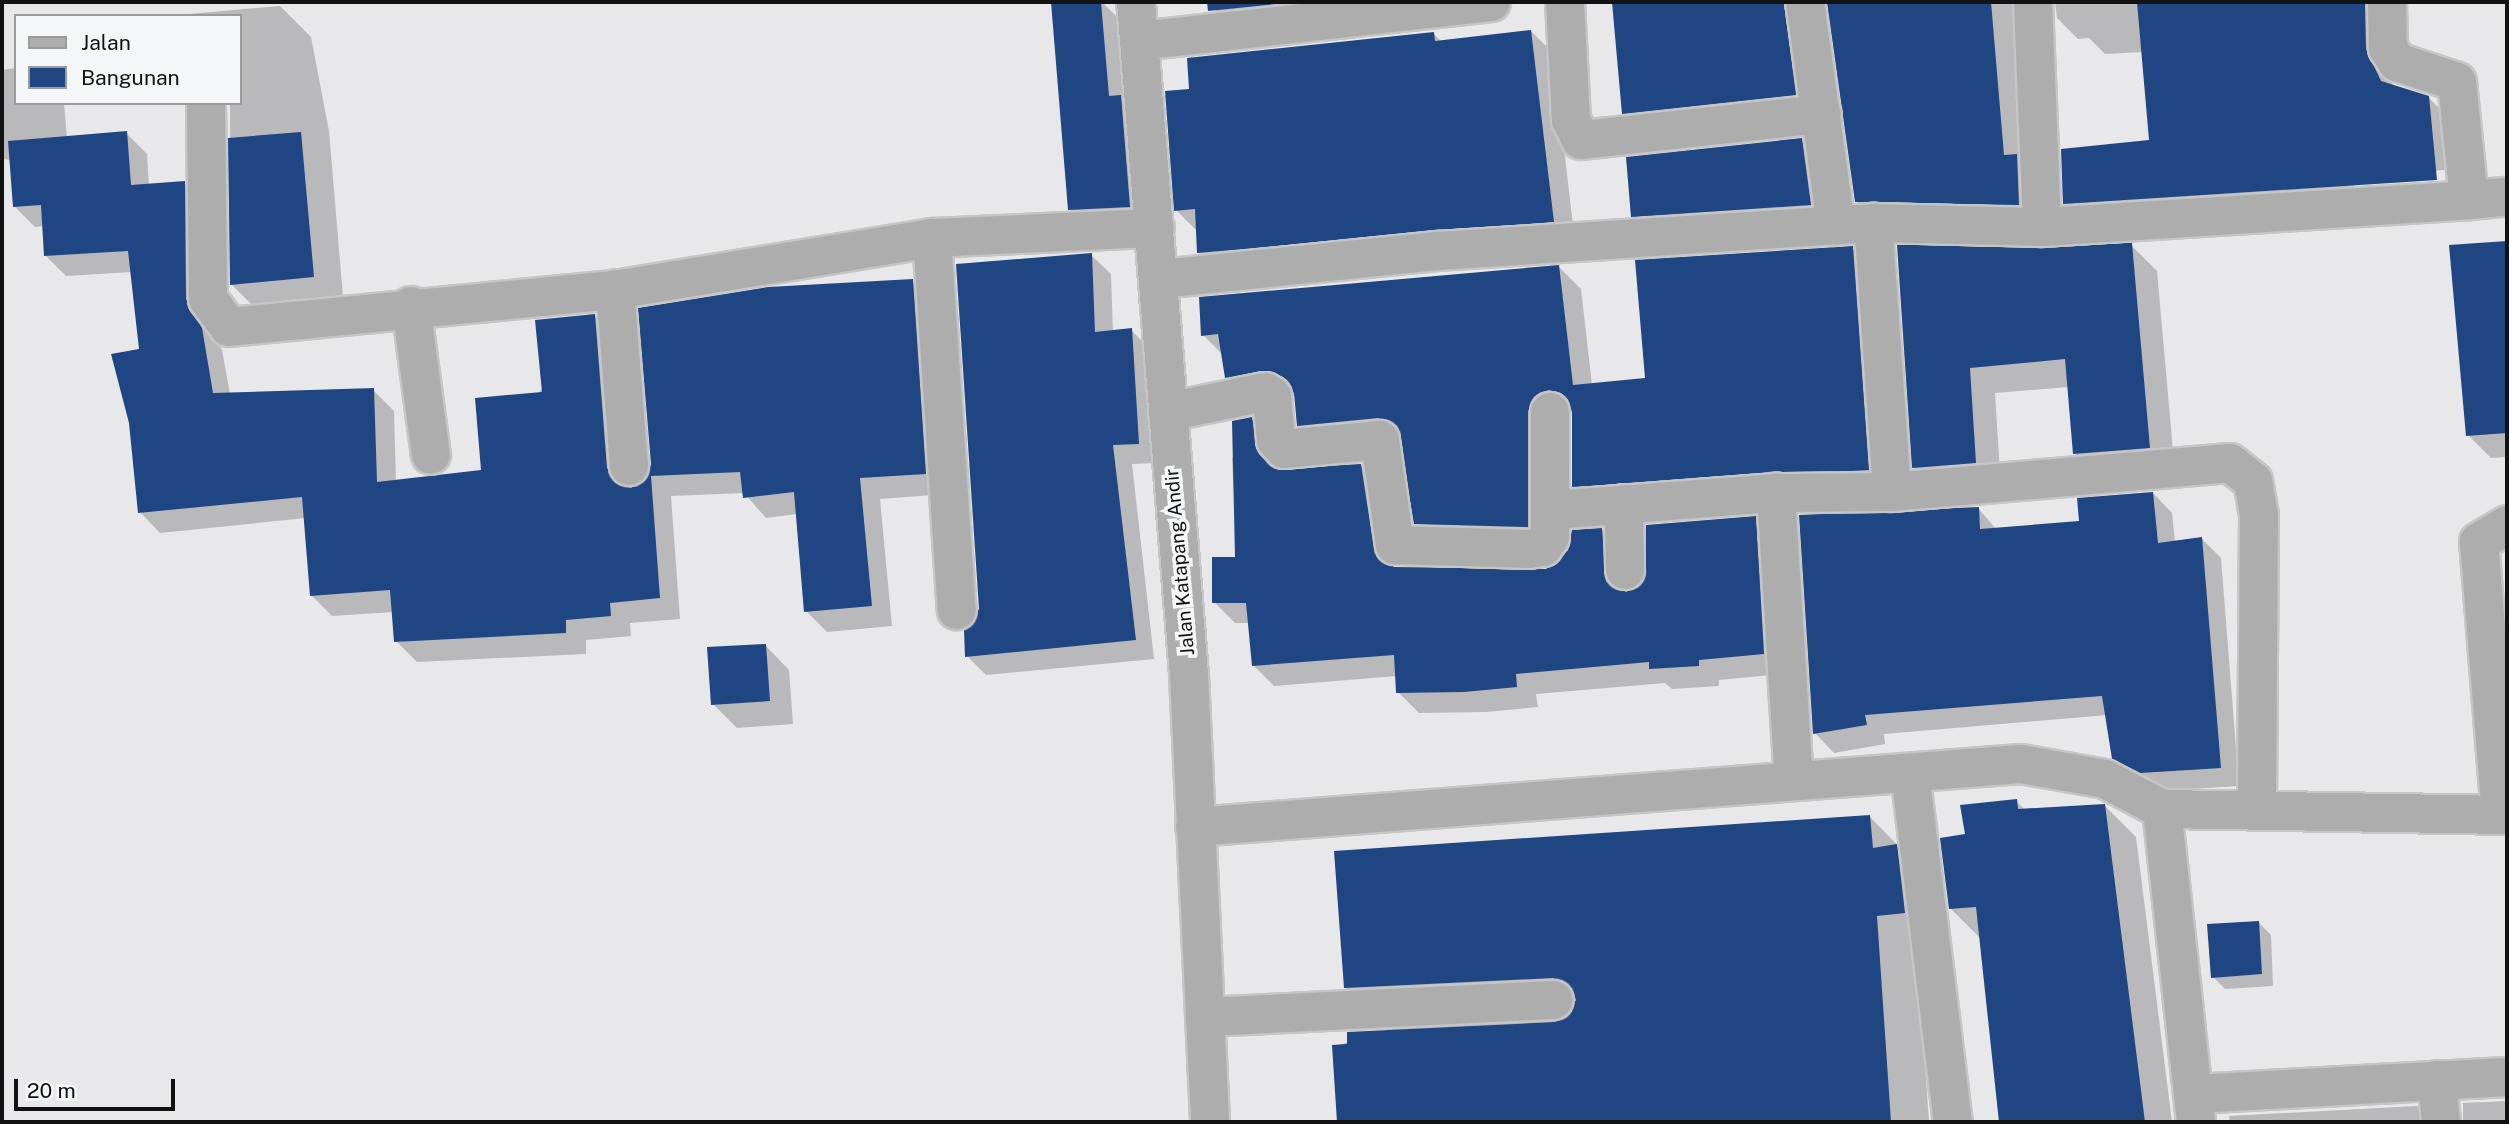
<!DOCTYPE html>
<style>
body{margin:0}
#map{position:relative;width:2509px;height:1124px;overflow:hidden;background:#e8e8ea;font-family:"Public Sans",sans-serif}
div>[style]{position:absolute}
.shadow>*{inset:0;background:#0003}
.building>*{inset:0;background:#1f4582}
.roads{filter:drop-shadow(2px 0 #c6c6c7) drop-shadow(-2px 0 #c6c6c7) drop-shadow(0 2px #c6c6c7) drop-shadow(0 -2px #c6c6c7)}
.minor>*{height:38px;margin:-19px;padding:0 19px;transform-origin:19px;border-radius:19px;background:#aeadad}
span{translate:-50% -50%;white-space:nowrap;text-align:center;line-height:1.15;-webkit-text-stroke:7px #f5f6f7;paint-order:stroke}
.street-label{font-size:19px;color:#111212}
.frame{position:absolute;inset:0;border:4px solid #111212;pointer-events:none}
.legend{position:absolute;left:14px;top:14px;width:228px;height:91px;box-sizing:border-box;background:#f5f6f7;border:2px solid #9a9b9b;margin:0;padding:9px 12px;list-style:none;font-size:21px;color:#111212}
.legend li{display:flex;align-items:center;gap:14px;height:35px}
.legend b{width:35px;border:2px solid #9a9b9b}
.scale{position:absolute;left:14px;top:1079px;width:161px;height:32px;box-sizing:border-box;border:4px solid #111212;border-top:0;padding-left:9px;font-size:21px;line-height:24px;white-space:nowrap;color:#111212;-webkit-text-stroke:5px #f5f6f7;paint-order:stroke}
</style>
<div id="map">
<div class="shadow">
<div style="clip-path:polygon(1102px 2px,1123px 23px,1152px 229px,1093px 232px,1070px 209px,1053px 4px)"></div>
<div style="clip-path:polygon(1209px 2px,1320px 2px,1234px 35px)"></div>
<div style="clip-path:polygon(1614px 2px,1789px 2px,1827px 126px,1655px 144px,1624px 113px)"></div>
<div style="clip-path:polygon(1827px 2px,2052px 2px,2032px 43px,2014px 45px,2024px 163px,2040px 225px,1878px 223px,1856px 201px)"></div>
<div style="clip-path:polygon(2055px 2px,2390px 2px,2387px 72px,2394px 87px,2428px 97px,2450px 119px,2454px 169px,2353px 178px,2354px 207px,2086px 224px,2065px 203px,2151px 141px,2144px 52px,2105px 54px,2089px 38px,2078px 39px,2057px 18px)"></div>
<div style="clip-path:polygon(280px 6px,311px 37px,329px 131px,344px 308px,262px 315px,231px 284px,230px 103px,240px 103px,240px 16px,178px 15px)"></div>
<div style="clip-path:polygon(1531px 31px,1553px 53px,1575px 243px,1221px 274px,1199px 253px,1198px 232px,1176px 210px,1191px 91px,1434px 34px,1442px 42px)"></div>
<div style="clip-path:polygon(16px 68px,16px 103px,64px 103px,67px 138px,126px 133px,147px 154px,149px 186px,184px 183px,205px 204px,206px 322px,222px 350px,230px 394px,373px 390px,394px 411px,396px 482px,483px 471px,594px 316px,615px 337px,632px 490px,650px 477px,653px 464px,912px 281px,933px 301px,946px 494px,880px 499px,892px 626px,827px 632px,806px 611px,797px 514px,766px 518px,744px 493px,671px 496px,680px 619px,630px 623px,631px 636px,586px 640px,586px 654px,417px 662px,396px 641px,393px 612px,332px 616px,311px 595px,306px 518px,160px 533px,140px 512px,141px 350px,132px 272px,66px 276px,46px 256px,44px 226px,35px 227px,14px 206px,11px 160px,2px 159px,2px 70px)"></div>
<div style="clip-path:polygon(1801px 140px,1821px 160px,1830px 224px,1652px 236px,1633px 216px)"></div>
<div style="clip-path:polygon(2507px 243px,2507px 457px,2491px 458px,2468px 435px,2451px 247px)"></div>
<div style="clip-path:polygon(2131px 245px,2157px 271px,2175px 473px,2101px 480px,2075px 454px,2069px 387px,1995px 393px,2001px 488px,1940px 494px,1914px 468px,1898px 247px)"></div>
<div style="clip-path:polygon(1852px 248px,1874px 270px,1890px 492px,1596px 508px,1574px 486px,1574px 412px,1561px 415px,1550px 549px,1438px 545px,1416px 523px,1401px 440px,1321px 447px,1298px 425px,1296px 396px,1249px 399px,1227px 377px,1223px 355px,1203px 335px,1559px 267px,1581px 289px,1592px 385px,1647px 379px)"></div>
<div style="clip-path:polygon(1091px 255px,1111px 274px,1113px 332px,1131px 330px,1150px 349px,1158px 463px,1132px 464px,1154px 659px,986px 675px,967px 656px)"></div>
<div style="clip-path:polygon(1251px 419px,1272px 440px,1278px 471px,1361px 466px,1382px 487px,1393px 569px,1547px 570px,1602px 530px,1623px 551px,1626px 594px,1755px 518px,1776px 539px,1784px 674px,1719px 680px,1719px 686px,1672px 689px,1665px 683px,1536px 694px,1538px 707px,1486px 712px,1419px 713px,1398px 692px,1397px 676px,1274px 686px,1253px 665px,1250px 623px,1235px 623px,1214px 602px,1237px 559px,1232px 458px,1240px 458px)"></div>
<div style="clip-path:polygon(2153px 493px,2172px 513px,2175px 542px,2202px 539px,2221px 558px,2239px 786px,2161px 791px,2134px 777px,2114px 758px,2107px 715px,1884px 734px,1885px 744px,1834px 753px,1815px 733px,1978px 508px,1997px 530px,2081px 522px)"></div>
<div style="clip-path:polygon(765px 645px,789px 670px,793px 724px,737px 728px,713px 704px)"></div>
<div style="clip-path:polygon(2016px 801px,2025px 810px,2104px 805px,2136px 837px,2172px 1122px,2001px 1122px,1981px 939px,1951px 909px,1967px 836px)"></div>
<div style="clip-path:polygon(1870px 817px,1911px 859px,1929px 1122px,1339px 1122px,1334px 1046px,1389px 1032px,1345px 988px)"></div>
<div style="clip-path:polygon(2258px 922px,2271px 935px,2273px 986px,2225px 989px,2213px 977px)"></div>
<div style="clip-path:polygon(2507px 1101px,2507px 1122px,2463px 1122px,2463px 1103px)"></div>
<div style="clip-path:polygon(2417px 1106px,2433px 1122px,2230px 1122px,2229px 1116px)"></div>
</div>
<div class="building">
<div style="clip-path:polygon(1051px 2px,1101px 2px,1109px 96px,1121px 95px,1130px 207px,1068px 210px)"></div>
<div style="clip-path:polygon(1207px 2px,1295px 2px,1208px 11px)"></div>
<div style="clip-path:polygon(1612px 2px,1784px 2px,1796px 95px,1622px 114px)"></div>
<div style="clip-path:polygon(1827px 2px,1991px 2px,2004px 155px,2017px 154px,2019px 205px,1855px 202px)"></div>
<div style="clip-path:polygon(2137px 2px,2365px 2px,2366px 49px,2381px 81px,2429px 96px,2437px 180px,2063px 204px,2061px 149px,2149px 140px)"></div>
<div style="clip-path:polygon(1531px 30px,1554px 222px,1197px 253px,1195px 209px,1174px 211px,1165px 91px,1189px 89px,1187px 58px,1434px 32px,1435px 41px)"></div>
<div style="clip-path:polygon(127px 131px,131px 185px,185px 181px,186px 299px,202px 328px,213px 393px,374px 388px,377px 482px,481px 470px,475px 398px,542px 392px,535px 320px,595px 314px,607px 468px,619px 485px,631px 488px,648px 476px,651px 464px,638px 308px,768px 287px,913px 279px,926px 474px,860px 478px,872px 606px,804px 612px,794px 492px,743px 498px,740px 472px,651px 476px,660px 598px,610px 603px,611px 616px,566px 620px,566px 633px,394px 642px,390px 590px,310px 596px,302px 497px,138px 513px,129px 423px,111px 354px,139px 349px,128px 251px,44px 256px,41px 205px,13px 207px,8px 141px)"></div>
<div style="clip-path:polygon(301px 132px,314px 277px,230px 285px,228px 138px)"></div>
<div style="clip-path:polygon(1802px 138px,1811px 205px,1631px 217px,1626px 157px)"></div>
<div style="clip-path:polygon(2507px 241px,2507px 433px,2466px 436px,2449px 245px)"></div>
<div style="clip-path:polygon(2132px 243px,2150px 448px,2073px 454px,2065px 359px,1970px 368px,1976px 463px,1912px 468px,1897px 245px)"></div>
<div style="clip-path:polygon(1853px 246px,1869px 470px,1572px 487px,1572px 411px,1561px 393px,1549px 390px,1539px 393px,1528px 411px,1528px 527px,1414px 524px,1397px 426px,1378px 418px,1297px 426px,1294px 393px,1283px 377px,1262px 371px,1225px 378px,1218px 334px,1201px 336px,1199px 297px,1559px 265px,1573px 385px,1645px 378px,1635px 260px)"></div>
<div style="clip-path:polygon(1092px 253px,1095px 332px,1132px 328px,1139px 444px,1113px 445px,1136px 640px,965px 657px,964px 630px,979px 609px,956px 264px)"></div>
<div style="clip-path:polygon(1252px 417px,1259px 454px,1275px 469px,1361px 464px,1374px 549px,1394px 567px,1546px 569px,1568px 550px,1572px 530px,1602px 528px,1606px 581px,1626px 592px,1644px 580px,1646px 525px,1756px 516px,1764px 654px,1699px 660px,1699px 666px,1649px 669px,1649px 662px,1516px 674px,1517px 687px,1464px 692px,1396px 693px,1394px 655px,1252px 666px,1246px 603px,1212px 603px,1212px 557px,1235px 557px,1232px 421px)"></div>
<div style="clip-path:polygon(2153px 492px,2158px 543px,2202px 537px,2221px 768px,2140px 773px,2112px 759px,2102px 696px,1865px 715px,1867px 725px,1813px 734px,1799px 515px,1979px 507px,1980px 529px,2079px 521px,2077px 498px)"></div>
<div style="clip-path:polygon(766px 644px,770px 701px,711px 705px,707px 647px)"></div>
<div style="clip-path:polygon(2017px 799px,2018px 809px,2105px 804px,2145px 1122px,1999px 1122px,1976px 907px,1949px 909px,1940px 838px,1965px 834px,1960px 805px)"></div>
<div style="clip-path:polygon(1870px 815px,1873px 848px,1897px 844px,1905px 913px,1877px 916px,1891px 1122px,1337px 1122px,1332px 1045px,1347px 1044px,1347px 1032px,1555px 1022px,1566px 1018px,1576px 1000px,1572px 988px,1553px 978px,1344px 988px,1334px 851px)"></div>
<div style="clip-path:polygon(2259px 921px,2262px 974px,2211px 978px,2207px 924px)"></div>
</div>
<div class="roads">
<div class="minor">
<div style="left:1136px;top:2px;width:675px;rotate:85.5deg"></div>
<div style="left:1189px;top:675px;width:447px;rotate:87.3deg"></div>
<div style="left:1565px;top:2px;width:118px;rotate:87.1deg"></div>
<div style="left:1571px;top:120px;width:22px;rotate:63deg"></div>
<div style="left:1581px;top:140px;width:242px;rotate:-6.2deg"></div>
<div style="left:1805px;top:2px;width:226px;rotate:82.1deg"></div>
<div style="left:2033px;top:2px;width:225px;rotate:87.7deg"></div>
<div style="left:2387px;top:2px;width:46px;rotate:88.8deg"></div>
<div style="left:2388px;top:48px;width:17px;rotate:57deg"></div>
<div style="left:2397px;top:62px;width:63px;rotate:18.4deg"></div>
<div style="left:2457px;top:82px;width:119px;rotate:84.2deg"></div>
<div style="left:2469px;top:200px;width:38px;rotate:-5deg"></div>
<div style="left:1139px;top:41px;width:354px;rotate:-6.3deg"></div>
<div style="left:206px;top:103px;width:196px;rotate:89.4deg"></div>
<div style="left:208px;top:299px;width:35px;rotate:53deg"></div>
<div style="left:229px;top:327px;width:388px;rotate:-5.5deg"></div>
<div style="left:932px;top:238px;width:373px;rotate:86.2deg"></div>
<div style="left:1161px;top:279px;width:278px;rotate:-5.8deg"></div>
<div style="left:1438px;top:251px;width:436px;rotate:-3.7deg"></div>
<div style="left:1873px;top:223px;width:169px;rotate:1.4deg"></div>
<div style="left:2042px;top:227px;width:428px;rotate:-3.6deg"></div>
<div style="left:411px;top:306px;width:150px;rotate:82.4deg"></div>
<div style="left:1168px;top:412px;width:99px;rotate:-11.7deg"></div>
<div style="left:1265px;top:392px;width:8px;rotate:30deg"></div>
<div style="left:1272px;top:396px;width:44px;rotate:84.8deg"></div>
<div style="left:1276px;top:440px;width:12px;rotate:48deg"></div>
<div style="left:1284px;top:449px;width:96px;rotate:-5.4deg"></div>
<div style="left:1380px;top:440px;width:106px;rotate:81.9deg"></div>
<div style="left:1395px;top:545px;width:134px;rotate:1.7deg"></div>
<div style="left:1529px;top:549px;width:14px;rotate:-8deg"></div>
<div style="left:1543px;top:547px;width:12px;rotate:-55deg"></div>
<div style="left:1550px;top:537px;width:125px;rotate:-90deg"></div>
<div style="left:629px;top:466px;width:177px;rotate:-94.5deg"></div>
<div style="left:615px;top:290px;width:321px;rotate:-9.3deg"></div>
<div style="left:932px;top:238px;width:223px;rotate:-2.6deg"></div>
<div style="left:1892px;top:492px;width:339px;rotate:-4.9deg"></div>
<div style="left:2230px;top:463px;width:29px;rotate:38deg"></div>
<div style="left:2253px;top:481px;width:35px;rotate:80deg"></div>
<div style="left:2259px;top:515px;width:296px;rotate:90.4deg"></div>
<div style="left:1624px;top:504px;width:66px;rotate:89.1deg"></div>
<div style="left:1553px;top:510px;width:224px;rotate:-4.4deg"></div>
<div style="left:1910px;top:773px;width:352px;rotate:83deg"></div>
<div style="left:1794px;top:781px;width:289px;rotate:-93.6deg"></div>
<div style="left:1776px;top:493px;width:116px;rotate:-0.5deg"></div>
<div style="left:1892px;top:492px;width:270px;rotate:-94deg"></div>
<div style="left:2162px;top:809px;width:315px;rotate:83.8deg"></div>
<div style="left:2501px;top:815px;width:274px;rotate:-94.6deg"></div>
<div style="left:2479px;top:542px;width:33px;rotate:-31deg"></div>
<div style="left:1195px;top:827px;width:828px;rotate:-4.36deg"></div>
<div style="left:2021px;top:764px;width:85px;rotate:10.1deg"></div>
<div style="left:2105px;top:779px;width:64px;rotate:27.8deg"></div>
<div style="left:2162px;top:809px;width:345px;rotate:1deg"></div>
<div style="left:1205px;top:1017px;width:349px;rotate:-2.8deg"></div>
<div style="left:2437px;top:1080px;width:42px;rotate:84.6deg"></div>
<div style="left:2194px;top:1094px;width:313px;rotate:-3.1deg"></div>
</div>
</div>
<div class="street-label">
<span style="left:1180px;top:562px;rotate:-95deg">Jalan Katapang Andir</span>
</div>
<div class="frame"></div>
<ul class="legend">
<li><b style="height:9px;background:#aeadad"></b>Jalan</li>
<li><b style="height:19px;background:#1f4582"></b>Bangunan</li>
</ul>
<div class="scale">20 m</div>
</div>
